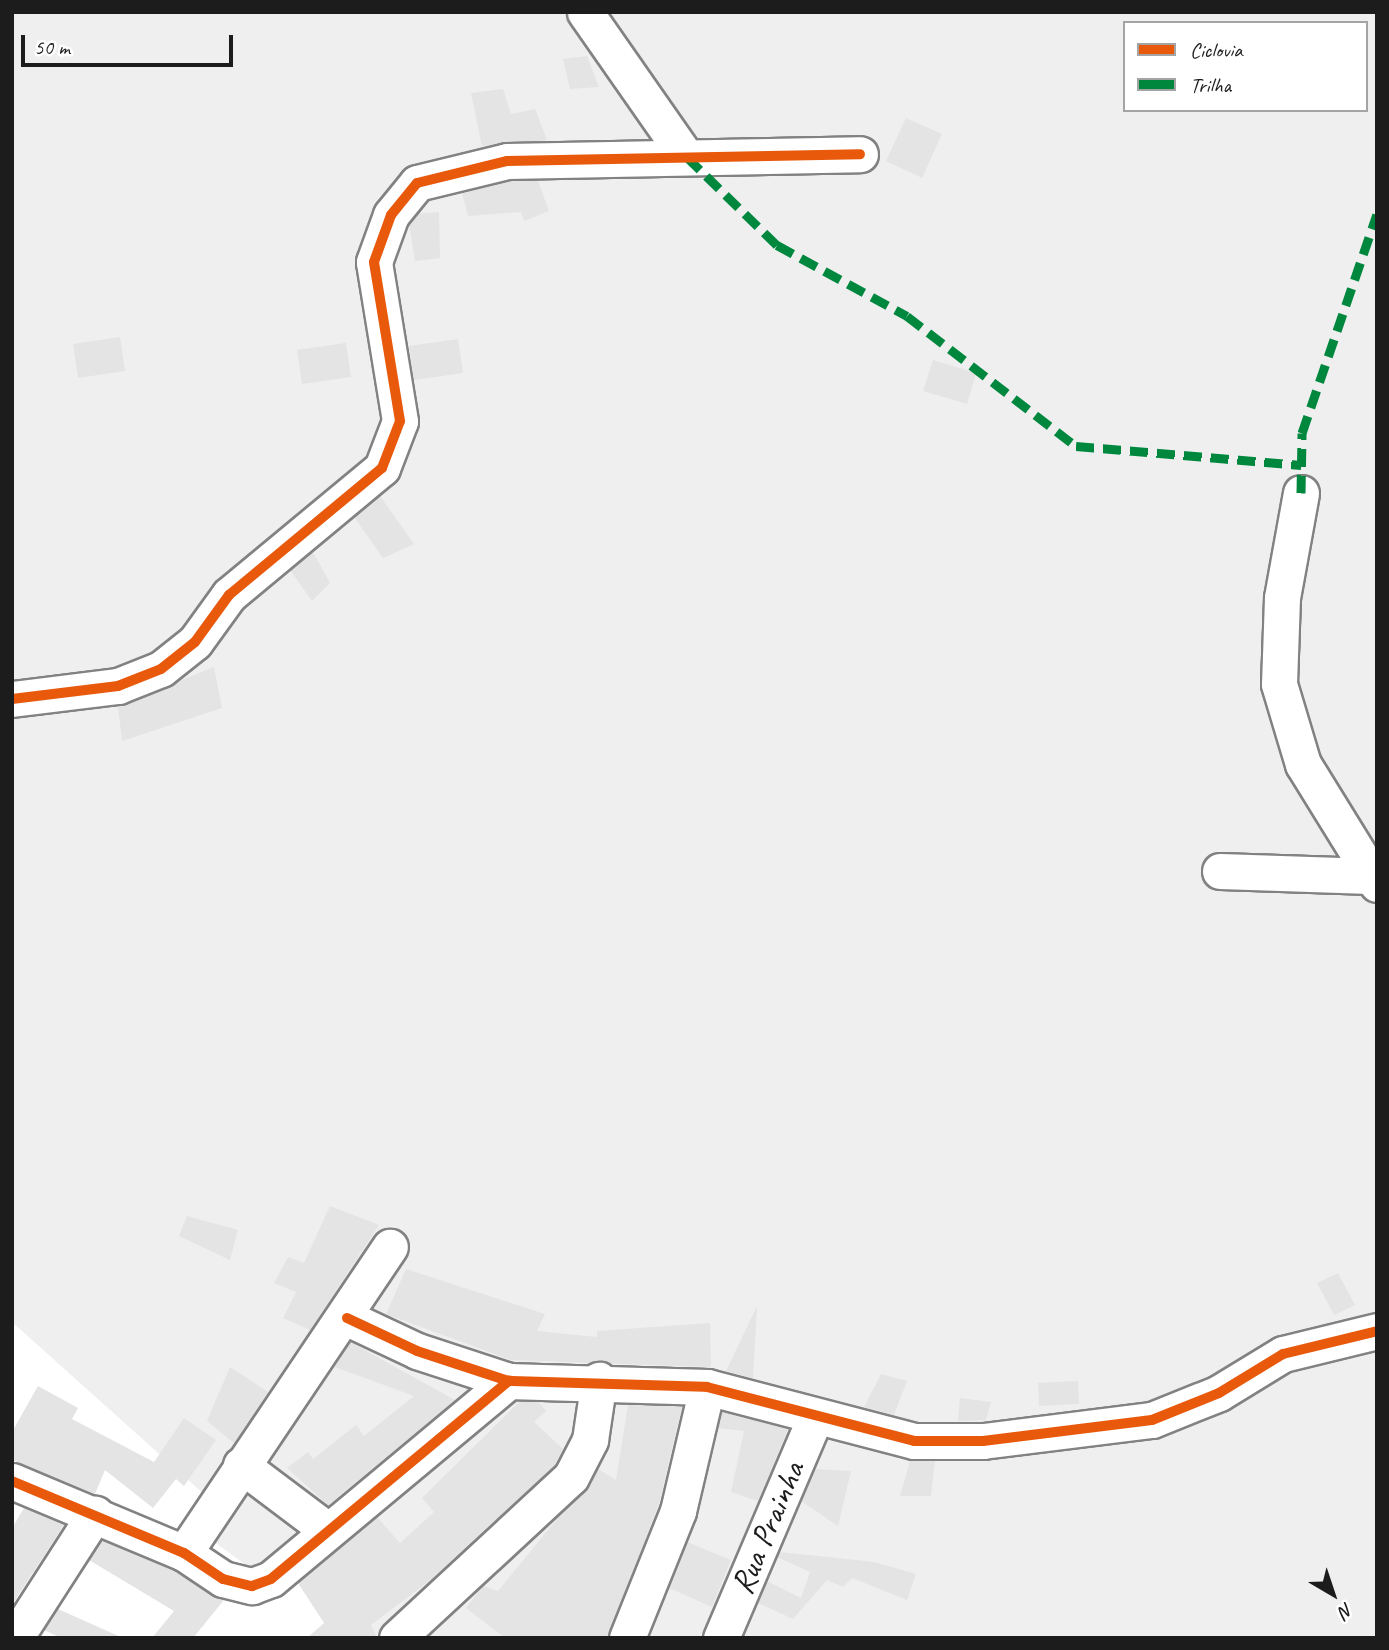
<!DOCTYPE html>
<style>
body{margin:0}
#map{position:relative;width:1389px;height:1650px;overflow:hidden;background:#fff;font-family:Caveat,sans-serif}
div>[style]{position:absolute}
.green>*{inset:0;background:#efefef}
.building>*{inset:0;background:#e4e4e4}
.roads{filter:drop-shadow(2px 0 #828282) drop-shadow(-2px 0 #828282) drop-shadow(0 2px #828282) drop-shadow(0 -2px #828282)}
.minor>*{height:35px;margin:-17.5px;padding:0 17.5px;transform-origin:17.5px;border-radius:17.5px;background:#fff}
.quiet>*{height:9px;margin-top:-4.5px;transform-origin:0;background:repeating-linear-gradient(90deg,#00873e 0 18px,transparent 0 27px)}
.cycleway>*{height:10px;margin:-5px;padding:0 5px;transform-origin:5px;border-radius:5px;background:#e8590c}
span{translate:-50% -50%;white-space:nowrap;text-align:center;line-height:1.15;-webkit-text-stroke:7px #fff;paint-order:stroke}
.street-label{font-size:33px;color:#1c1c1c}
.frame{position:absolute;inset:0;border:14px solid #1c1c1c;pointer-events:none}
.legend{position:absolute;left:1123px;top:21px;width:245px;height:91px;box-sizing:border-box;background:#fff;border:2px solid #a4a4a4;margin:0;padding:9px 12px;list-style:none;font-size:21px;color:#1c1c1c}
.legend li{display:flex;align-items:center;gap:14px;height:35px}
.legend b{width:35px;border:2px solid #a4a4a4}
.north{position:absolute;left:1298px;top:1559px;width:70px;height:70px;-webkit-text-stroke:5px #fff;paint-order:stroke;rotate:141deg;font-size:19px;font-weight:700;line-height:28px;text-align:center;color:#1c1c1c}
.north::after{content:'';display:block;margin:auto;width:24px;height:32px;background:#1c1c1c;clip-path:polygon(50% 0,100% 100%,50% 72%,0 100%)}
.scale{position:absolute;left:21px;top:35px;width:212px;height:32px;box-sizing:border-box;border:4px solid #1c1c1c;border-top:0;padding-left:9px;font-size:21px;line-height:24px;white-space:nowrap;color:#1c1c1c;-webkit-text-stroke:5px #fff;paint-order:stroke}
</style>
<div id="map">
<div class="green">
<div style="clip-path:polygon(evenodd,12px 12px,1377px 12px,1377px 1638px,362px 1638px,277px 1561px,261px 1576px,206px 1536px,225px 1513px,12px 1322px,12px 12px,1125px 23px,1366px 23px,1366px 110px,1125px 110px,1125px 23px)"></div>
</div>
<div class="building">
<div style="clip-path:polygon(587px 56px,599px 87px,570px 89px,563px 59px)"></div>
<div style="clip-path:polygon(503px 89px,511px 114px,535px 109px,547px 140px,482px 146px,471px 93px)"></div>
<div style="clip-path:polygon(906px 118px,942px 134px,922px 178px,886px 161px)"></div>
<div style="clip-path:polygon(510px 181px,538px 181px,549px 211px,524px 221px,521px 212px,468px 216px,462px 193px)"></div>
<div style="clip-path:polygon(439px 212px,440px 258px,415px 261px,409px 224px,417px 214px)"></div>
<div style="clip-path:polygon(120px 337px,125px 371px,78px 378px,73px 344px)"></div>
<div style="clip-path:polygon(458px 339px,463px 373px,414px 380px,409px 346px)"></div>
<div style="clip-path:polygon(346px 343px,351px 377px,302px 384px,297px 350px)"></div>
<div style="clip-path:polygon(933px 360px,976px 373px,967px 404px,923px 391px)"></div>
<div style="clip-path:polygon(380px 496px,414px 544px,383px 558px,354px 517px)"></div>
<div style="clip-path:polygon(313px 552px,330px 583px,312px 601px,290px 570px)"></div>
<div style="clip-path:polygon(214px 667px,222px 708px,122px 741px,118px 706px)"></div>
<div style="clip-path:polygon(330px 1206px,379px 1225px,310px 1330px,283px 1318px,296px 1292px,274px 1283px,288px 1257px,304px 1263px)"></div>
<div style="clip-path:polygon(187px 1216px,238px 1230px,230px 1260px,179px 1236px)"></div>
<div style="clip-path:polygon(406px 1269px,545px 1314px,537px 1331px,597px 1337px,597px 1331px,710px 1323px,711px 1367px,511px 1360px,386px 1314px)"></div>
<div style="clip-path:polygon(1338px 1273px,1355px 1305px,1334px 1315px,1317px 1283px)"></div>
<div style="clip-path:polygon(756px 1308px,757px 1308px,753px 1378px,726px 1371px)"></div>
<div style="clip-path:polygon(350px 1342px,455px 1400px,328px 1505px,287px 1468px,308px 1452px,313px 1459px,356px 1425px,364px 1436px,414px 1396px,335px 1367px)"></div>
<div style="clip-path:polygon(230px 1367px,268px 1392px,234px 1443px,207px 1421px)"></div>
<div style="clip-path:polygon(881px 1374px,907px 1381px,894px 1415px,864px 1407px)"></div>
<div style="clip-path:polygon(1078px 1381px,1079px 1404px,1039px 1406px,1038px 1383px)"></div>
<div style="clip-path:polygon(38px 1386px,78px 1408px,72px 1419px,154px 1462px,184px 1418px,216px 1440px,184px 1486px,176px 1479px,153px 1508px,105px 1470px,95px 1494px,12px 1460px,12px 1432px)"></div>
<div style="clip-path:polygon(960px 1398px,991px 1402px,986px 1420px,958px 1421px)"></div>
<div style="clip-path:polygon(520px 1401px,539px 1402px,546px 1411px,534px 1422px,563px 1449px,555px 1465px,429px 1581px,371px 1625px,377px 1638px,307px 1638px,324px 1623px,298px 1583px,377px 1517px,400px 1543px,434px 1512px,422px 1498px)"></div>
<div style="clip-path:polygon(628px 1405px,682px 1406px,659px 1504px,607px 1638px,505px 1638px,466px 1608px,483px 1586px,498px 1591px,598px 1469px,616px 1480px)"></div>
<div style="clip-path:polygon(722px 1412px,788px 1429px,758px 1501px,731px 1492px,744px 1431px,718px 1428px)"></div>
<div style="clip-path:polygon(910px 1461px,935px 1461px,931px 1496px,900px 1496px)"></div>
<div style="clip-path:polygon(815px 1469px,851px 1471px,838px 1526px,801px 1501px)"></div>
<div style="clip-path:polygon(24px 1508px,64px 1525px,12px 1605px,12px 1528px)"></div>
<div style="clip-path:polygon(102px 1540px,174px 1571px,224px 1600px,193px 1638px,152px 1638px,174px 1611px,89px 1560px)"></div>
<div style="clip-path:polygon(687px 1542px,731px 1560px,712px 1607px,669px 1588px)"></div>
<div style="clip-path:polygon(780px 1552px,874px 1562px,916px 1574px,907px 1600px,852px 1578px,843px 1587px,827px 1580px,793px 1619px,758px 1603px,767px 1581px,801px 1598px,810px 1572px,777px 1557px)"></div>
<div style="clip-path:polygon(58px 1609px,123px 1638px,61px 1638px,44px 1630px)"></div>
</div>
<div class="roads">
<div class="minor">
<div style="left:585px;top:12px;width:173px;rotate:55.1deg"></div>
<div style="left:1301px;top:493px;width:107px;rotate:100.3deg"></div>
<div style="left:1282px;top:598px;width:86px;rotate:92deg"></div>
<div style="left:1279px;top:684px;width:84px;rotate:73.3deg"></div>
<div style="left:1303px;top:764px;width:141px;rotate:58.3deg"></div>
<div style="left:12px;top:699px;width:107px;rotate:-7deg"></div>
<div style="left:118px;top:686px;width:46px;rotate:-21.6deg"></div>
<div style="left:161px;top:669px;width:43px;rotate:-38.5deg"></div>
<div style="left:195px;top:642px;width:58px;rotate:-54.1deg"></div>
<div style="left:229px;top:595px;width:199px;rotate:-39.7deg"></div>
<div style="left:382px;top:468px;width:50px;rotate:-69deg"></div>
<div style="left:400px;top:421px;width:161px;rotate:-99.3deg"></div>
<div style="left:374px;top:262px;width:50px;rotate:-70.1deg"></div>
<div style="left:391px;top:215px;width:41px;rotate:-50.9deg"></div>
<div style="left:417px;top:183px;width:93px;rotate:-13.7deg"></div>
<div style="left:507px;top:161px;width:353px;rotate:-1.1deg"></div>
<div style="left:1220px;top:871px;width:150px;rotate:1.9deg"></div>
<div style="left:347px;top:1318px;width:77px;rotate:25.2deg"></div>
<div style="left:417px;top:1351px;width:97px;rotate:18.1deg"></div>
<div style="left:509px;top:1381px;width:198px;rotate:1.7deg"></div>
<div style="left:707px;top:1387px;width:214px;rotate:14.6deg"></div>
<div style="left:914px;top:1441px;width:69px"></div>
<div style="left:983px;top:1441px;width:170px;rotate:-7.1deg"></div>
<div style="left:1152px;top:1420px;width:72px;rotate:-21.9deg"></div>
<div style="left:1219px;top:1393px;width:75px;rotate:-31.4deg"></div>
<div style="left:1283px;top:1354px;width:97px;rotate:-13.7deg"></div>
<div style="left:241px;top:1465px;width:106px;rotate:37deg"></div>
<div style="left:12px;top:1481px;width:186px;rotate:22.7deg"></div>
<div style="left:184px;top:1553px;width:47px;rotate:33.7deg"></div>
<div style="left:223px;top:1579px;width:30px;rotate:14deg"></div>
<div style="left:252px;top:1586px;width:20px;rotate:-20deg"></div>
<div style="left:271px;top:1579px;width:310px;rotate:-39.8deg"></div>
<div style="left:184px;top:1553px;width:369px;rotate:-56.1deg"></div>
<div style="left:15px;top:1638px;width:148px;rotate:-57.2deg"></div>
<div style="left:397px;top:1638px;width:237px;rotate:-42.8deg"></div>
<div style="left:571px;top:1477px;width:42px;rotate:-62.8deg"></div>
<div style="left:590px;top:1440px;width:61px;rotate:-81.5deg"></div>
<div style="left:627px;top:1638px;width:137px;rotate:-68.1deg"></div>
<div style="left:678px;top:1511px;width:127px;rotate:-76.8deg"></div>
<div style="left:721px;top:1638px;width:239px;rotate:-66.9deg"></div>
</div>
</div>
<div class="quiet">
<div style="left:687px;top:157px;width:126px;rotate:44.4deg"></div>
<div style="left:777px;top:245px;width:148px;rotate:28.6deg"></div>
<div style="left:907px;top:316px;width:213px;rotate:37.6deg"></div>
<div style="left:1076px;top:446px;width:226px;rotate:4.8deg"></div>
<div style="left:1301px;top:493px;width:60px;rotate:-89deg"></div>
<div style="left:1302px;top:433px;width:231px;rotate:-71.1deg"></div>
</div>
<div class="cycleway">
<div style="left:12px;top:699px;width:107px;rotate:-7deg"></div>
<div style="left:118px;top:686px;width:46px;rotate:-21.6deg"></div>
<div style="left:161px;top:669px;width:43px;rotate:-38.5deg"></div>
<div style="left:195px;top:642px;width:58px;rotate:-54.1deg"></div>
<div style="left:229px;top:595px;width:199px;rotate:-39.7deg"></div>
<div style="left:382px;top:468px;width:50px;rotate:-69deg"></div>
<div style="left:400px;top:421px;width:161px;rotate:-99.3deg"></div>
<div style="left:374px;top:262px;width:50px;rotate:-70.1deg"></div>
<div style="left:391px;top:215px;width:41px;rotate:-50.9deg"></div>
<div style="left:417px;top:183px;width:93px;rotate:-13.7deg"></div>
<div style="left:507px;top:161px;width:353px;rotate:-1.1deg"></div>
<div style="left:347px;top:1318px;width:77px;rotate:25.2deg"></div>
<div style="left:417px;top:1351px;width:97px;rotate:18.1deg"></div>
<div style="left:509px;top:1381px;width:198px;rotate:1.7deg"></div>
<div style="left:707px;top:1387px;width:214px;rotate:14.6deg"></div>
<div style="left:914px;top:1441px;width:69px"></div>
<div style="left:983px;top:1441px;width:170px;rotate:-7.1deg"></div>
<div style="left:1152px;top:1420px;width:72px;rotate:-21.9deg"></div>
<div style="left:1219px;top:1393px;width:75px;rotate:-31.4deg"></div>
<div style="left:1283px;top:1354px;width:97px;rotate:-13.7deg"></div>
<div style="left:12px;top:1481px;width:186px;rotate:22.7deg"></div>
<div style="left:184px;top:1553px;width:47px;rotate:33.7deg"></div>
<div style="left:223px;top:1579px;width:30px;rotate:14deg"></div>
<div style="left:252px;top:1586px;width:20px;rotate:-20deg"></div>
<div style="left:271px;top:1579px;width:310px;rotate:-39.8deg"></div>
</div>
<div class="street-label">
<span style="left:768px;top:1528px;rotate:-67deg">Rua Prainha</span>
</div>
<div class="frame"></div>
<ul class="legend">
<li><b style="height:9px;background:#e8590c"></b>Ciclovia</li>
<li><b style="height:9px;background:#00873e"></b>Trilha</li>
</ul>
<div class="north">N</div>
<div class="scale">50 m</div>
</div>
